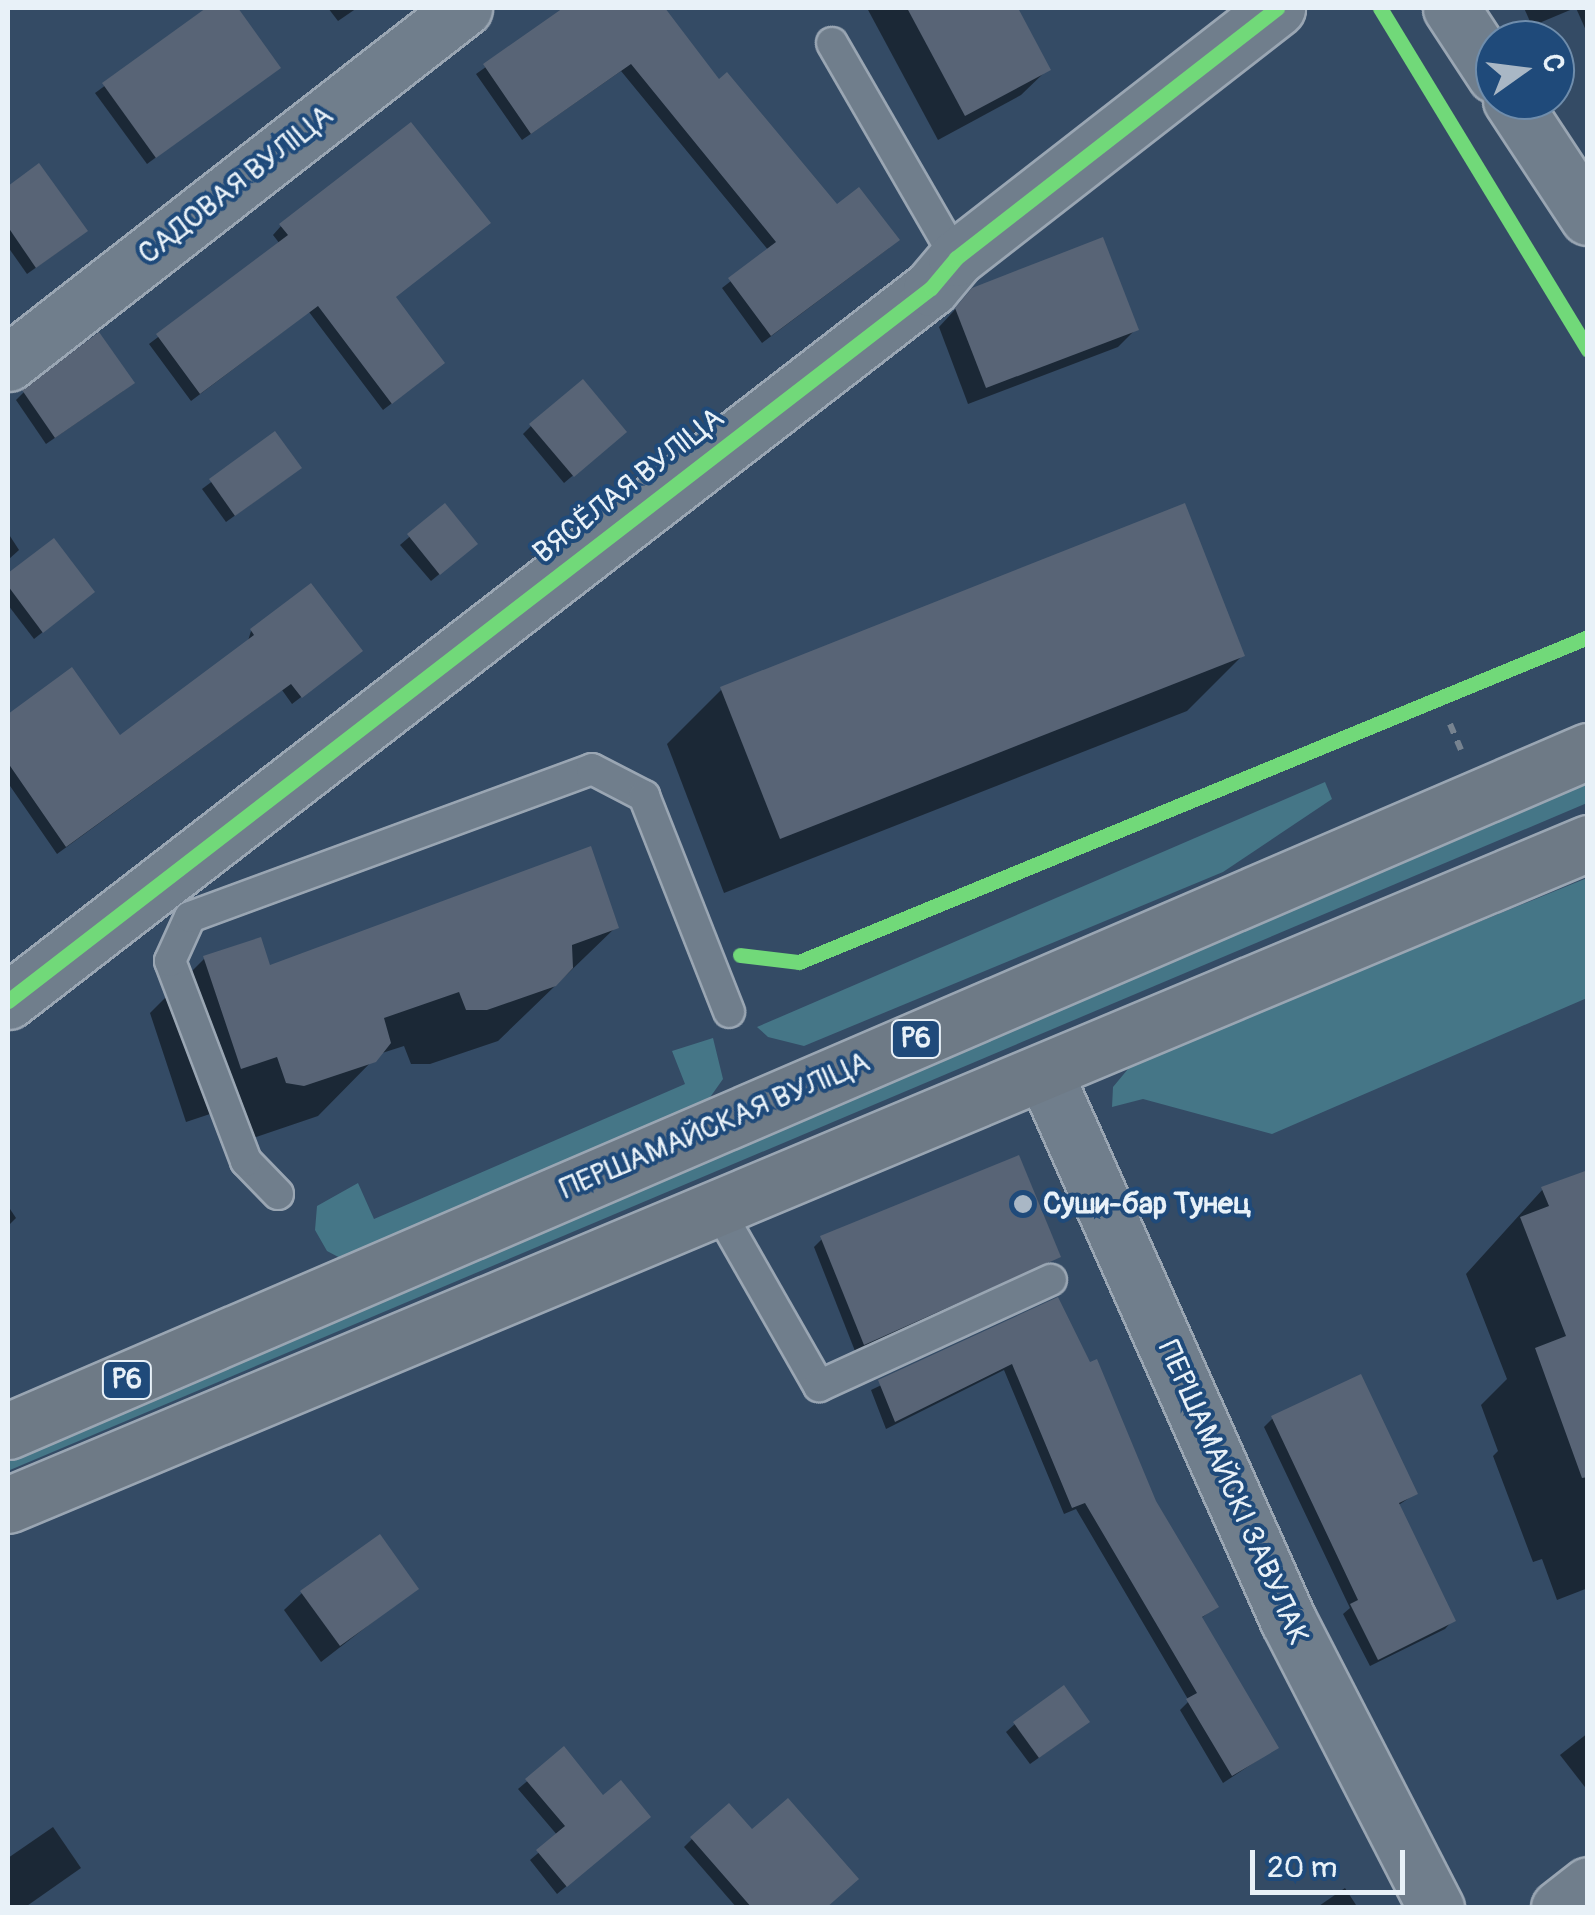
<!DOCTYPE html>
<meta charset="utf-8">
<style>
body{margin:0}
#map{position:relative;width:1595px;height:1915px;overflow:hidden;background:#344b65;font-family:Pangolin,sans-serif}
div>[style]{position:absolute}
.green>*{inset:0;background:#457687}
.shadow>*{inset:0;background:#0007}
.building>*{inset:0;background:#586476}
.path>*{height:6px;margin-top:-3px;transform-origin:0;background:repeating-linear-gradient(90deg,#778390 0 10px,transparent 0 18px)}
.roads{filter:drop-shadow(2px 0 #9aa6b3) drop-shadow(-2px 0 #9aa6b3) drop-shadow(0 2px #9aa6b3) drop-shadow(0 -2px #9aa6b3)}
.service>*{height:30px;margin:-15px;padding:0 15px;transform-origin:15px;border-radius:15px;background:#707e8c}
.minor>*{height:55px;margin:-27.5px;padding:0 27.5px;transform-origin:27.5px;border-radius:27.5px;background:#707e8c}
.tertiary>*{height:55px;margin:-27.5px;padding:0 27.5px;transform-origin:27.5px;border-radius:27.5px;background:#707e8c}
.primary>*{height:55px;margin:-27.5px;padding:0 27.5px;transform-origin:27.5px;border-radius:27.5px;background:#6e7a86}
.cycleway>*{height:15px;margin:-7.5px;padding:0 7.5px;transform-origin:7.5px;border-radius:7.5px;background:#71d979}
.dots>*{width:28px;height:28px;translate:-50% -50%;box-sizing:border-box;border:5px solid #1f4a7a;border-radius:50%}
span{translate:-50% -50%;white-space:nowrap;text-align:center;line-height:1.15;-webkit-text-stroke:8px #1f4a7a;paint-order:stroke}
.shield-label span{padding:2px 8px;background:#1f4a7a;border:2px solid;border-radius:8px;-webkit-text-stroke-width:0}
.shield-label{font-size:28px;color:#e8f1f8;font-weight:700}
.street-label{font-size:30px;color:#e8f1f8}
.poi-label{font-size:30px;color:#e8f1f8;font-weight:700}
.left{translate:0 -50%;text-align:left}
.frame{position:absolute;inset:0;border:10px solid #e8f1f8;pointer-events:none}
.north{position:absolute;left:1475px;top:20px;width:100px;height:100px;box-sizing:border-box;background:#1f4a7a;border:2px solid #6f8dac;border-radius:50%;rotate:76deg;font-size:28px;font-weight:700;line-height:40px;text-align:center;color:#e8f1f8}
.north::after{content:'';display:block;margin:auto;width:35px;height:45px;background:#a9b7c5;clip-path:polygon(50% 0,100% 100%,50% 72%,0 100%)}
.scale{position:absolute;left:1250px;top:1850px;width:155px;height:45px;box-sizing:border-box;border:5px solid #e8f1f8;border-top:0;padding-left:12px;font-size:30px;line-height:35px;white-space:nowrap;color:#e8f1f8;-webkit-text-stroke:8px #1f4a7a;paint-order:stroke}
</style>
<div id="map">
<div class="green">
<div style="clip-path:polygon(1325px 782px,1332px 799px,1223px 872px,804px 1046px,768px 1037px,757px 1027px)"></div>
<div style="clip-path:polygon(1587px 783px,1587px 803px,10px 1470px,8px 1452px)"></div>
<div style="clip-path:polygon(1587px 878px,1587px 998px,1272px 1134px,1143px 1099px,1112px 1107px,1113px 1087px,1133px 1063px)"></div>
<div style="clip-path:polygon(713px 1038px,723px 1079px,706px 1103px,344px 1260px,327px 1251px,315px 1230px,317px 1206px,358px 1183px,374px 1219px,685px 1084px,672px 1051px)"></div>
</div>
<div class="shadow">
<div style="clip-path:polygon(211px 8px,234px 8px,277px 68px,147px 164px,95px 93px)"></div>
<div style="clip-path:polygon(328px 8px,357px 8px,338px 21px)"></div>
<div style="clip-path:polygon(569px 8px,662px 8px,719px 82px,836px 208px,889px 248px,762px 343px,722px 288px,769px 251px,621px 71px,522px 140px,476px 74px)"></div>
<div style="clip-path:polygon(867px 8px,1015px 8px,1048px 69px,1021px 95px,938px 140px)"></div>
<div style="clip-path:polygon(1524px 8px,1575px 8px,1532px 26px)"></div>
<div style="clip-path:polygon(1576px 8px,1588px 8px,1588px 35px)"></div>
<div style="clip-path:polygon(38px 167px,76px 239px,27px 274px,8px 247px,8px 189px)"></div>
<div style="clip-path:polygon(281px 226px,393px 298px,434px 371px,383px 410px,309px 312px,191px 401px,149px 344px,280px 244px,273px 235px)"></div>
<div style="clip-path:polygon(973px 290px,1136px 329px,1118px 347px,968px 404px,939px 327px)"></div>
<div style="clip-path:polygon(123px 391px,46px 444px,16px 400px,24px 392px)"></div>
<div style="clip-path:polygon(531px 426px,615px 440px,564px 483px,523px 434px)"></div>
<div style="clip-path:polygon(274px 435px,290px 476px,226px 522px,202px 489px)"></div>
<div style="clip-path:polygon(444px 507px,466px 552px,431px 581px,400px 545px)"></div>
<div style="clip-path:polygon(8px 533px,19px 550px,8px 560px)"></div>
<div style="clip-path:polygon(53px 541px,83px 600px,34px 639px,8px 605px,8px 576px)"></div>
<div style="clip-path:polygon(251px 631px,351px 659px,292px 704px,282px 690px,57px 854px,8px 783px,8px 717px,72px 671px,119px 739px,247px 644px)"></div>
<div style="clip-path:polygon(1242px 656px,1187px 711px,724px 893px,667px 744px,722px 689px)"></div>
<div style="clip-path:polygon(616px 927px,498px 1041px,430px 1064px,411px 1064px,404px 1046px,379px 1054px,318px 1116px,247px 1140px,222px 1110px,186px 1122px,150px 1013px,205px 958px,268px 968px)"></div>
<div style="clip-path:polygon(1588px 1173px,1588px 1588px,1557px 1600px,1542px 1559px,1533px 1562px,1493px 1456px,1498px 1451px,1481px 1405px,1507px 1379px,1466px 1274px,1543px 1189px)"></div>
<div style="clip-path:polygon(8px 1206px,16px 1218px,8px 1226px)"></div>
<div style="clip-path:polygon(822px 1239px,1058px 1256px,855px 1351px,814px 1247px)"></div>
<div style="clip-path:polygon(1057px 1301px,1154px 1502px,1216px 1607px,1200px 1619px,1276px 1748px,1223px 1783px,1180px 1710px,1189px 1701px,1076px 1509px,1064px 1514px,1004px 1370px,886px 1429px,871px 1390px)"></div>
<div style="clip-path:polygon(1273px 1418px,1415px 1494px,1397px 1506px,1453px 1620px,1445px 1629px,1370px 1666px,1343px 1614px,1350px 1608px,1264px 1427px)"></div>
<div style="clip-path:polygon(415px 1589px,321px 1662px,284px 1610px,302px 1593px)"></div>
<div style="clip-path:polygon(1015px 1724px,1078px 1730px,1030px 1764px,1006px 1732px)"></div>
<div style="clip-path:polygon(1588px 1733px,1588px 1791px,1560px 1755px)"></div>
<div style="clip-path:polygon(564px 1750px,603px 1798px,640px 1825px,557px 1894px,530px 1860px,558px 1836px,518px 1789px)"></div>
<div style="clip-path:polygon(53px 1827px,81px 1868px,24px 1908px,8px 1908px,8px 1858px)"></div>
<div style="clip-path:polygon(692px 1839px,824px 1908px,737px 1908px,684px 1847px)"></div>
<div style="clip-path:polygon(1345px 1888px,1358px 1908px,1316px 1908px)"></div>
</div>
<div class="building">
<div style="clip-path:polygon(206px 8px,238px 8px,281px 68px,156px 158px,102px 83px)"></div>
<div style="clip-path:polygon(563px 8px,665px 8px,719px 79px,727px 72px,837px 204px,859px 187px,900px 240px,771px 336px,728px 278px,776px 242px,631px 64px,531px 134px,483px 64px)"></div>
<div style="clip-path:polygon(907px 8px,1018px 8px,1051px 70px,965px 116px)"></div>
<div style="clip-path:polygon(411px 122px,491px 223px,396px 297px,445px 363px,392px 404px,318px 306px,200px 394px,156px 334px,288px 235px,279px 224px)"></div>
<div style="clip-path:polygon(39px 163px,88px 231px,36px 268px,8px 227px,8px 186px)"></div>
<div style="clip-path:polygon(1103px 237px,1139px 330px,986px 388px,955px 308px,972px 288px)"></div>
<div style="clip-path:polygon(99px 332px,135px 383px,55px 438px,22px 390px)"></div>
<div style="clip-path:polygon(583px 379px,627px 432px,574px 477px,529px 424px)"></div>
<div style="clip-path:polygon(275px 431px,302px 468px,235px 516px,209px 479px)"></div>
<div style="clip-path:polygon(445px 503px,478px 544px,440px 575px,407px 534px)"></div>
<div style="clip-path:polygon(1185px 503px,1245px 656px,780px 839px,720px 687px)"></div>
<div style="clip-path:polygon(54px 538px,95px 592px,43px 633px,8px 586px,8px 573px)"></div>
<div style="clip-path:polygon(311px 583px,363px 651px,302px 698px,291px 684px,66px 847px,8px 763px,8px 714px,72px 667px,120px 735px,254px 635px,250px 629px)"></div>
<div style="clip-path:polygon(591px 846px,619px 928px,572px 945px,573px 968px,556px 986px,487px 1010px,466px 1010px,459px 992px,384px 1018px,391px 1043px,376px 1062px,304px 1086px,286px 1083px,277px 1057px,241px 1069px,203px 956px,261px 937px,270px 965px)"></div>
<div style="clip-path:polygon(1019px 1155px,1061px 1257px,864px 1345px,820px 1236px)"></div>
<div style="clip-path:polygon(1588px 1170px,1588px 1477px,1582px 1478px,1535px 1348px,1566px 1336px,1520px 1217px,1549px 1206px,1541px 1187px)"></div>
<div style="clip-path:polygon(1058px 1297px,1090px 1362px,1097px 1359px,1156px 1501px,1219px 1607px,1202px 1617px,1279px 1748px,1232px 1776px,1186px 1699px,1197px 1693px,1085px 1503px,1072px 1508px,1012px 1364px,895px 1422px,878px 1380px)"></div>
<div style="clip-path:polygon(1361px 1374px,1418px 1494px,1399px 1503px,1456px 1621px,1378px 1660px,1350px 1604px,1358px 1600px,1271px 1416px)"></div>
<div style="clip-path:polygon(380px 1534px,419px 1589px,340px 1646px,300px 1591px)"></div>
<div style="clip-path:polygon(1064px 1685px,1090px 1722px,1039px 1758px,1013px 1722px)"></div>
<div style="clip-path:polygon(564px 1746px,603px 1795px,621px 1780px,651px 1817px,567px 1887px,536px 1850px,565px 1826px,525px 1779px)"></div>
<div style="clip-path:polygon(788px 1798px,859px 1879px,826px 1908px,752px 1908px,690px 1837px,729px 1803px,752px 1829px)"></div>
</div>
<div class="path">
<div style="left:1450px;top:724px;width:28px;rotate:67deg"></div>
</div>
<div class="roads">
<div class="service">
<div style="left:832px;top:43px;width:248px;rotate:60deg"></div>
<div style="left:278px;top:1194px;width:46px;rotate:-134.1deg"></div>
<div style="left:246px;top:1161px;width:214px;rotate:-110.8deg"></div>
<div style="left:170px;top:961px;width:48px;rotate:-65.6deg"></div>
<div style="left:190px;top:917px;width:428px;rotate:-20.2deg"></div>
<div style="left:592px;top:769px;width:59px;rotate:27.4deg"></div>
<div style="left:644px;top:796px;width:232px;rotate:68.5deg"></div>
<div style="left:718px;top:1209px;width:204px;rotate:60.3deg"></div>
<div style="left:819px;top:1386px;width:255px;rotate:-24.6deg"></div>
</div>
<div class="minor">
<div style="left:8px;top:363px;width:578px;rotate:-37.9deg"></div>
<div style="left:8px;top:1001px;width:1166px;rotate:-37.69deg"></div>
<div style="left:931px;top:288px;width:39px;rotate:-50deg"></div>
<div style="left:956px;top:258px;width:407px;rotate:-37.9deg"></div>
<div style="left:1044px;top:1072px;width:600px;rotate:66deg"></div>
<div style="left:1288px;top:1620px;width:324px;rotate:62.8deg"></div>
<div style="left:1559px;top:1908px;width:37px;rotate:-38deg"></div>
</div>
<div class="tertiary">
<div style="left:1451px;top:8px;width:80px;rotate:56.7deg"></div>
<div style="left:1511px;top:100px;width:140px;rotate:56.7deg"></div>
</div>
<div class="primary">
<div style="left:8px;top:1431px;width:1720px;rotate:-23.29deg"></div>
<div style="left:8px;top:1505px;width:1713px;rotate:-22.73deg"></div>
</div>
</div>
<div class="cycleway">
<div style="left:1380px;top:8px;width:400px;rotate:58.7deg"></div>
<div style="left:740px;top:955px;width:59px;rotate:6.8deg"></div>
<div style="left:799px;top:962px;width:853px;rotate:-22.39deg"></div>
<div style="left:8px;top:1001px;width:1166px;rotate:-37.69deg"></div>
<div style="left:931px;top:288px;width:39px;rotate:-50deg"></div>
<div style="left:956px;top:258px;width:407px;rotate:-37.9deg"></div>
</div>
<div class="dots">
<div style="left:1023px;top:1204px;background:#a9b7c5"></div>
</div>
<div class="shield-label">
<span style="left:916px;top:1039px">Р6</span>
<span style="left:127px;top:1380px">Р6</span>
</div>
<div class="street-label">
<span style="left:236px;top:185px;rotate:-38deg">САДОВАЯ ВУЛІЦА</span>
<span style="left:629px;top:486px;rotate:-38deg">ВЯСЁЛАЯ ВУЛІЦА</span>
<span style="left:715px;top:1126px;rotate:-23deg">ПЕРШАМАЙСКАЯ ВУЛІЦА</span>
<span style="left:1233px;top:1493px;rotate:66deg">ПЕРШАМАЙСКІ ЗАВУЛАК</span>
</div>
<div class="poi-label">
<span class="left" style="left:1043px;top:1204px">Суши-бар Тунец</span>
</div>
<div class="frame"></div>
<div class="north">С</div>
<div class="scale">20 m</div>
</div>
